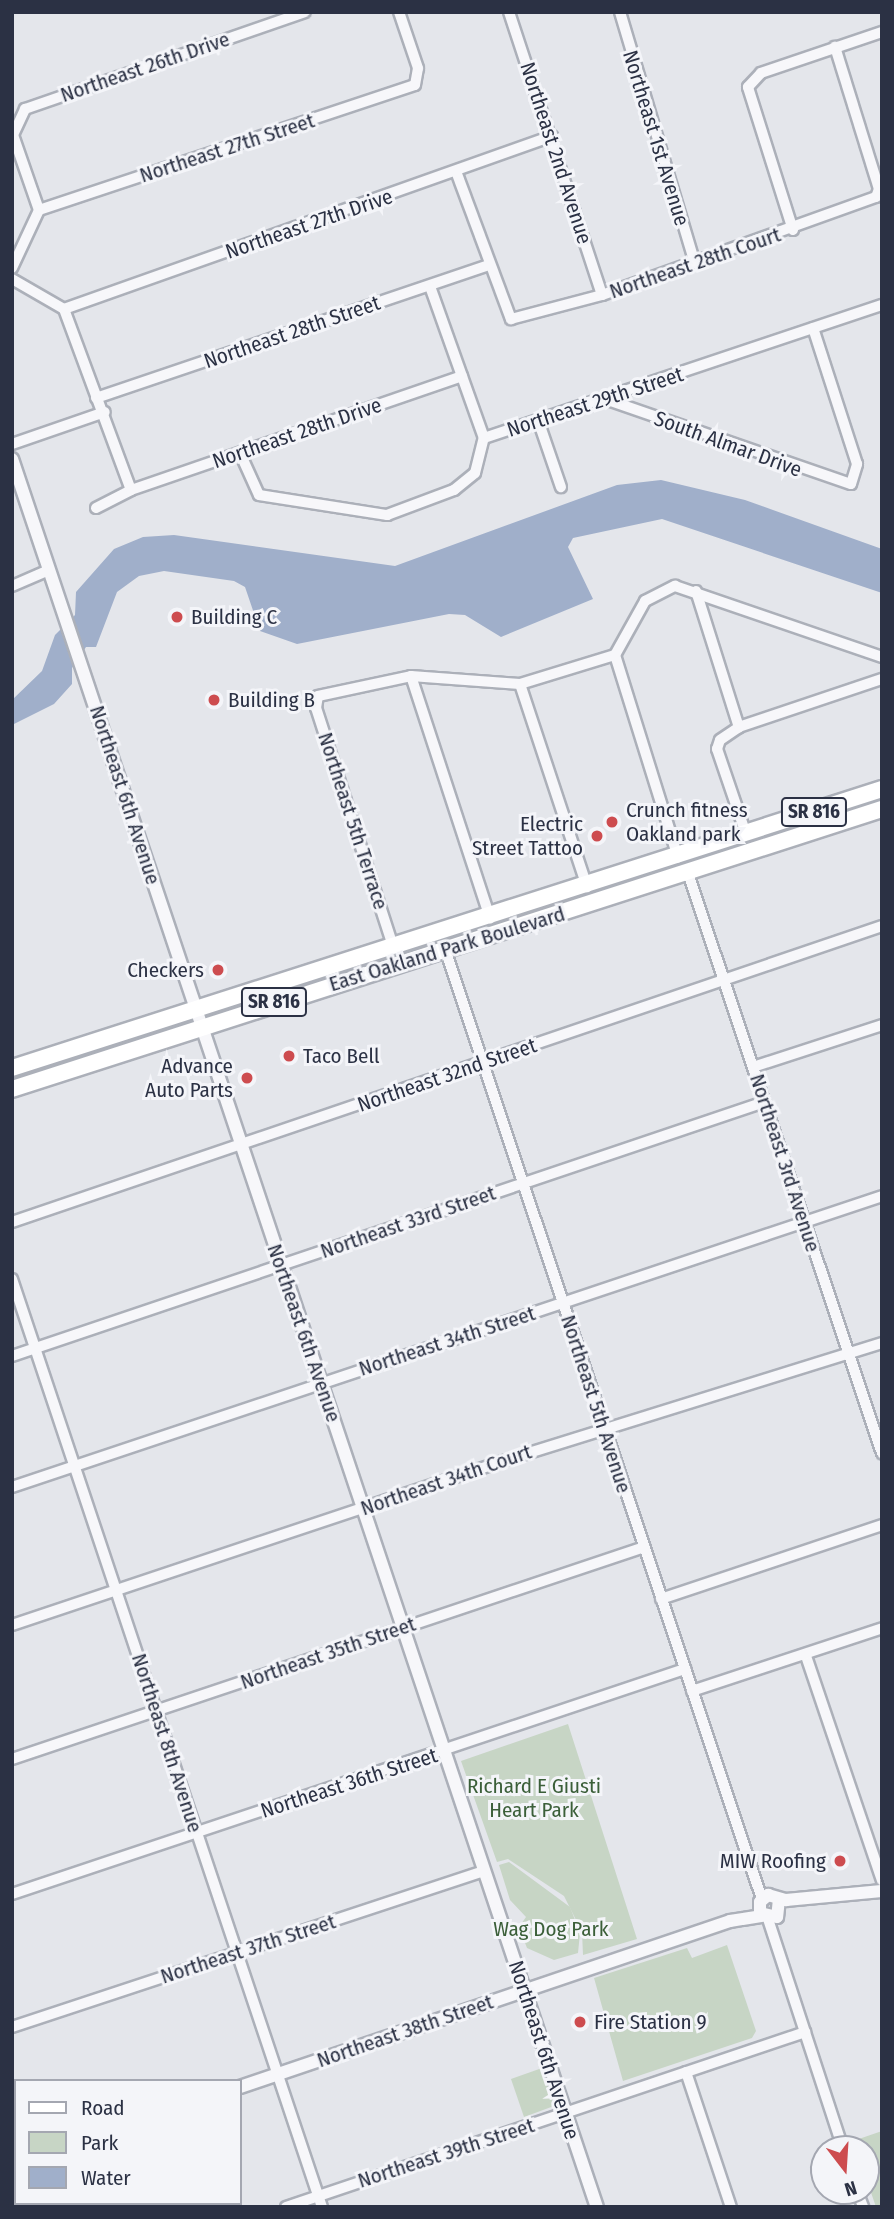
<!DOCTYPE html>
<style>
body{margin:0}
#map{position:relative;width:894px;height:2219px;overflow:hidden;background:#e4e6eb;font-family:"Fira Sans Condensed",sans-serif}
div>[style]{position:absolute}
.green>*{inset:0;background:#c7d5c5}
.water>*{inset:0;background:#a0afca}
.roads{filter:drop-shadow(2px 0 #acb0b9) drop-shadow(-2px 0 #acb0b9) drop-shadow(0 2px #acb0b9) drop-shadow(0 -2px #acb0b9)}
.minor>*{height:10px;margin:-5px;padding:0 5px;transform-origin:5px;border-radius:5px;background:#f7f7fa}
.tertiary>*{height:12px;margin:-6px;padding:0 6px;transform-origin:6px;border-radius:6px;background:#f7f7fa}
.primary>*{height:16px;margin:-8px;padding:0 8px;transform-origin:8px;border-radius:8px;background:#fff}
.dots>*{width:19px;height:19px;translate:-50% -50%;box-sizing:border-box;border:4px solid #f4f5f9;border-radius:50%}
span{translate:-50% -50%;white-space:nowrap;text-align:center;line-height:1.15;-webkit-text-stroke:6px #f4f5f9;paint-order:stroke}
.shield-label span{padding:2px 5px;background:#f4f5f9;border:2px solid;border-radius:5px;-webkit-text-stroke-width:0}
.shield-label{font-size:19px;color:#2b3144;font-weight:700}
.street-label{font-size:21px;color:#2b3144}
.poi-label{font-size:21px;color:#2b3144}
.left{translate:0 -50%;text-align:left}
.right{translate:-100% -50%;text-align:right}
.park-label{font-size:21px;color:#3b5f39}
.frame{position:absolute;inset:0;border:14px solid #2b3144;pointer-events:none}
.legend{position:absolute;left:14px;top:2079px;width:228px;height:126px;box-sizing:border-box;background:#f4f5f9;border:2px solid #a4a7b1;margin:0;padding:9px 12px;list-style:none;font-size:21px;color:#2b3144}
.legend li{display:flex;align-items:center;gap:14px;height:35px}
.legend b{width:35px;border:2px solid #a4a7b1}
.north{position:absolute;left:810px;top:2135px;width:70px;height:70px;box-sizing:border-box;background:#f4f5f9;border:2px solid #a4a7b1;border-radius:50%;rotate:163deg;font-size:19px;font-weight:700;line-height:28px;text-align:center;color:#2b3144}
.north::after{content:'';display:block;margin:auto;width:24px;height:32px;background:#cd4c4f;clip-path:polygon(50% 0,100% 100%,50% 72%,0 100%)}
</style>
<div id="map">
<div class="green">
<div style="clip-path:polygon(568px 1724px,637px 1939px,583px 1955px,582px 1932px,564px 1896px,508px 1859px,497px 1862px,461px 1761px)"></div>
<div style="clip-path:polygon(509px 1862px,570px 1907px,580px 1933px,578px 1953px,554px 1960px,527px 1948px,519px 1927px,526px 1917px,510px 1900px,499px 1865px)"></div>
<div style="clip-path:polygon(727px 1945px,756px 2031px,752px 2038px,623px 2081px,594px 1978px,687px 1948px,692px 1958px)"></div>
<div style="clip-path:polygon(542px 2068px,554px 2106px,524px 2117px,511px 2079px)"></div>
<div style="clip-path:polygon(882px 2131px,882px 2207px,876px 2207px,866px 2178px,866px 2149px,856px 2149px,853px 2141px)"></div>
</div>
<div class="water">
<div style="clip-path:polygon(661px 480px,745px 500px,882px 549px,882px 593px,662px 519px,573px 538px,568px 547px,593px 599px,501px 637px,465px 615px,449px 614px,297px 644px,260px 631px,245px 587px,234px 581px,164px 571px,139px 576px,117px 592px,96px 647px,86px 647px,72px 668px,72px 684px,54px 704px,12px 725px,12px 700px,42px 671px,55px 635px,75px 615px,76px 592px,114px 549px,143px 537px,174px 535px,395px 566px,617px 485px)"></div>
</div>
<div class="roads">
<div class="minor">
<div style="left:509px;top:12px;width:298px;rotate:71.8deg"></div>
<div style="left:620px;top:12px;width:262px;rotate:73.4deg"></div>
<div style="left:457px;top:174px;width:155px;rotate:69.6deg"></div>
<div style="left:511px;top:319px;width:94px;rotate:-14.8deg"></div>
<div style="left:602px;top:295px;width:291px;rotate:-19.7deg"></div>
<div style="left:876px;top:197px;width:9px;rotate:-69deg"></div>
<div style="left:879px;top:189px;width:149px;rotate:-107.2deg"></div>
<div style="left:39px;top:210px;width:396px;rotate:-18.4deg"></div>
<div style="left:415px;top:85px;width:17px;rotate:-80deg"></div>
<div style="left:418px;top:68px;width:59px;rotate:-108.7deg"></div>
<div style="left:793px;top:230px;width:150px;rotate:-107.5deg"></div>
<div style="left:748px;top:87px;width:19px;rotate:-47deg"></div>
<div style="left:761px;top:73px;width:128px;rotate:-18.7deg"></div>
<div style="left:12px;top:268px;width:64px;rotate:-65deg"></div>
<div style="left:39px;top:210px;width:79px;rotate:-109.1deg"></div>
<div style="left:13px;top:135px;width:29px;rotate:-65deg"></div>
<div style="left:25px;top:109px;width:296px;rotate:-19.1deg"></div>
<div style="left:12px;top:279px;width:60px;rotate:30deg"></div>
<div style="left:64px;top:309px;width:193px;rotate:69.7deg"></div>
<div style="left:64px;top:309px;width:518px;rotate:-19.52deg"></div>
<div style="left:96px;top:398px;width:414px;rotate:-18.7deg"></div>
<div style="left:605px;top:399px;width:260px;rotate:19.1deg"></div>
<div style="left:851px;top:484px;width:21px;rotate:-73deg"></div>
<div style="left:857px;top:464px;width:143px;rotate:-107.9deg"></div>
<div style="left:538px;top:420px;width:71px;rotate:71.1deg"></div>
<div style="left:484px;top:438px;width:420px;rotate:-18.5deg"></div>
<div style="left:12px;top:444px;width:98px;rotate:-19deg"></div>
<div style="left:240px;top:453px;width:46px;rotate:65.7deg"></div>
<div style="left:259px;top:495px;width:130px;rotate:8.9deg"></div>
<div style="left:387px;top:515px;width:72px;rotate:-20.5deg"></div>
<div style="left:454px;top:490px;width:27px;rotate:-39deg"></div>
<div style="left:475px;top:473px;width:36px;rotate:-76deg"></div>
<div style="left:484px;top:438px;width:161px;rotate:-109.6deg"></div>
<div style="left:96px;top:508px;width:39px;rotate:-27deg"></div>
<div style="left:131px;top:490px;width:350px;rotate:-19deg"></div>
<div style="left:12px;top:586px;width:40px;rotate:-23.4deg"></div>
<div style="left:696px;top:591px;width:143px;rotate:72.5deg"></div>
<div style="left:615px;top:655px;width:212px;rotate:72.7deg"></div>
<div style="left:411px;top:676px;width:255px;rotate:71.9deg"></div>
<div style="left:520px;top:684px;width:214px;rotate:71.7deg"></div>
<div style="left:746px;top:834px;width:90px;rotate:-108.8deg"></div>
<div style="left:717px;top:749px;width:9px;rotate:-72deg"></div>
<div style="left:720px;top:740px;width:23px;rotate:-34deg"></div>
<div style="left:739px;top:727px;width:151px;rotate:-18.6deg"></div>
<div style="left:688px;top:873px;width:612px;rotate:71.51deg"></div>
<div style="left:392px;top:943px;width:247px;rotate:-107.9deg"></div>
<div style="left:316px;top:708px;width:12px;rotate:-81deg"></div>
<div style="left:318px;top:696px;width:95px;rotate:-12.1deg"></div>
<div style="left:411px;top:676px;width:109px;rotate:4.2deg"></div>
<div style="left:520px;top:684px;width:99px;rotate:-17deg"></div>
<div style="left:615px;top:655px;width:62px;rotate:-60.9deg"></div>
<div style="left:645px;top:601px;width:34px;rotate:-27deg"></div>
<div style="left:675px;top:586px;width:219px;rotate:18.9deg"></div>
<div style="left:445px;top:949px;width:1001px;rotate:71.55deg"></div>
<div style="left:753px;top:1067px;width:136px;rotate:-18deg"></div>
<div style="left:12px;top:1222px;width:919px;rotate:-18.79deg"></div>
<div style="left:12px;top:1279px;width:978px;rotate:71.53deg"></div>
<div style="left:12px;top:1356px;width:794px;rotate:-18.66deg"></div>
<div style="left:12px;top:1487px;width:917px;rotate:-18.49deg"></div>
<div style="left:661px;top:1599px;width:233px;rotate:-18.5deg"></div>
<div style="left:12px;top:1625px;width:518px;rotate:-18.47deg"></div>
<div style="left:503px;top:1461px;width:397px;rotate:-17.3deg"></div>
<div style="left:806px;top:1656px;width:237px;rotate:71.3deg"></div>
<div style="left:692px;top:1691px;width:200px;rotate:-18.3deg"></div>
<div style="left:12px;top:1759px;width:667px;rotate:-18.54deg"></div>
<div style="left:12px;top:1894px;width:710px;rotate:-18.49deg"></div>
<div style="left:768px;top:1919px;width:242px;rotate:71.9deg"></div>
<div style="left:12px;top:2027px;width:497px;rotate:-18.3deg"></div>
<div style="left:686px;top:2072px;width:142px;rotate:71.6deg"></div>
<div style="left:12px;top:2108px;width:11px;rotate:68deg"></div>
<div style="left:857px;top:2191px;width:17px;rotate:69deg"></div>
<div style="left:48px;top:2203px;width:4px;rotate:76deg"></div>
<div style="left:286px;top:2207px;width:548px;rotate:-18.63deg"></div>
</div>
<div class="tertiary">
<div style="left:12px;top:459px;width:1843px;rotate:71.5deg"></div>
<div style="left:779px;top:1899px;width:18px;rotate:96deg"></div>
<div style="left:777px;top:1917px;width:17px;rotate:-167deg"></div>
<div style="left:760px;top:1913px;width:11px;rotate:-90deg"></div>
<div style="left:760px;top:1902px;width:11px;rotate:-41deg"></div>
<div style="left:768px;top:1895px;width:19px;rotate:16deg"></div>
<div style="left:786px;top:1900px;width:96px;rotate:-5.4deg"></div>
<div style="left:240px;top:2087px;width:517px;rotate:-18.72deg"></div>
<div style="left:730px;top:1921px;width:33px;rotate:-9deg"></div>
<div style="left:12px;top:2162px;width:4px;rotate:-27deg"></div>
</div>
<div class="primary">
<div style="left:12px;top:1068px;width:914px;rotate:-17.78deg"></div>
<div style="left:12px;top:1089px;width:914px;rotate:-17.84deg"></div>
</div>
</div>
<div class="dots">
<div style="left:177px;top:617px;background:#cd4c4f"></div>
<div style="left:214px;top:700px;background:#cd4c4f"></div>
<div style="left:612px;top:822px;background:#cd4c4f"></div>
<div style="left:597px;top:836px;background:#cd4c4f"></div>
<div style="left:218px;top:970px;background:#cd4c4f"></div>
<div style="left:289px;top:1056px;background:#cd4c4f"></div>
<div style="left:247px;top:1078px;background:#cd4c4f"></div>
<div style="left:840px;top:1861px;background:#cd4c4f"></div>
<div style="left:580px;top:2022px;background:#cd4c4f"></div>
</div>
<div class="shield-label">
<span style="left:814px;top:812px">SR 816</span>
<span style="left:274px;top:1002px">SR 816</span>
</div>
<div class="street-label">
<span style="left:145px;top:67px;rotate:-19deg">Northeast 26th Drive</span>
<span style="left:656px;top:138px;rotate:73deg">Northeast 1st Avenue</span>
<span style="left:227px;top:148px;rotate:-18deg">Northeast 27th Street</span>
<span style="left:556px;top:153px;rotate:72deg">Northeast 2nd Avenue</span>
<span style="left:309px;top:224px;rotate:-19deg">Northeast 27th Drive</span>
<span style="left:695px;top:263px;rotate:-19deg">Northeast 28th Court</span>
<span style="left:292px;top:332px;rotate:-19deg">Northeast 28th Street</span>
<span style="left:595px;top:402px;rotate:-18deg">Northeast 29th Street</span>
<span style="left:297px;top:433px;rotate:-19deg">Northeast 28th Drive</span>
<span style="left:728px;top:444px;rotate:20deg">South Almar Drive</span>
<span style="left:125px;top:795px;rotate:72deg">Northeast 6th Avenue</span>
<span style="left:353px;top:821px;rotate:72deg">Northeast 5th Terrace</span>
<span style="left:447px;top:949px;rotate:-17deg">East Oakland Park Boulevard</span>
<span style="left:447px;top:1075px;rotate:-19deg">Northeast 32nd Street</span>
<span style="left:785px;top:1163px;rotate:72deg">Northeast 3rd Avenue</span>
<span style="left:408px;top:1222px;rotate:-19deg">Northeast 33rd Street</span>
<span style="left:304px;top:1333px;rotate:71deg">Northeast 6th Avenue</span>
<span style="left:447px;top:1341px;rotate:-18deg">Northeast 34th Street</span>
<span style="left:596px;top:1404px;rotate:72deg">Northeast 5th Avenue</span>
<span style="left:446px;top:1480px;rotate:-19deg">Northeast 34th Court</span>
<span style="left:328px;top:1653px;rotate:-19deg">Northeast 35th Street</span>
<span style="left:167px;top:1743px;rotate:72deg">Northeast 8th Avenue</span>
<span style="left:349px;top:1783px;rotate:-18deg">Northeast 36th Street</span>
<span style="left:248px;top:1949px;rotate:-18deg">Northeast 37th Street</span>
<span style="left:405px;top:2031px;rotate:-19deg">Northeast 38th Street</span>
<span style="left:544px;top:2050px;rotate:72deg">Northeast 6th Avenue</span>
<span style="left:446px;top:2153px;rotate:-18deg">Northeast 39th Street</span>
</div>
<div class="poi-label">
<span class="left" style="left:191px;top:617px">Building C</span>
<span class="left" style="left:228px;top:700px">Building B</span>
<span class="left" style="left:626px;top:822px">Crunch fitness<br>Oakland park</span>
<span class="right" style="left:583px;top:836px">Electric<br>Street Tattoo</span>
<span class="right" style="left:204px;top:970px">Checkers</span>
<span class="left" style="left:303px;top:1056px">Taco Bell</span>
<span class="right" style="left:233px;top:1078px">Advance<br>Auto Parts</span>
<span class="right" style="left:826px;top:1861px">MIW Roofing</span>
<span class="left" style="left:594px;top:2022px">Fire Station 9</span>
</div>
<div class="park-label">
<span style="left:534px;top:1798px">Richard E Giusti<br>Heart Park</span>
<span style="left:551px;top:1929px">Wag Dog Park</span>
</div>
<div class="frame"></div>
<ul class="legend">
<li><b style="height:9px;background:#fff"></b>Road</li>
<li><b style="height:19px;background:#c7d5c5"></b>Park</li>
<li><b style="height:19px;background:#a0afca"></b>Water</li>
</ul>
<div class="north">N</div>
</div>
